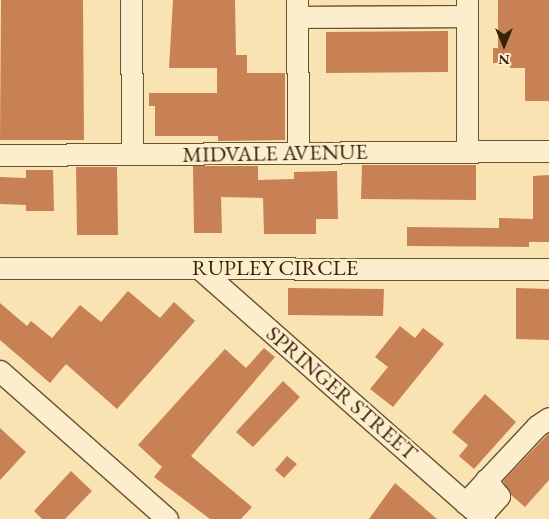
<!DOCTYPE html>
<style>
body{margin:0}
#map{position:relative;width:549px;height:519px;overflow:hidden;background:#fae3b2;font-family:"EB Garamond",serif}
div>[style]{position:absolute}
.building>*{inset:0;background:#c88154}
.roads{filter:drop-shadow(1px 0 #685331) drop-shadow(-1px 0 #685331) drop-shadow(0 1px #685331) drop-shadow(0 -1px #685331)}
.minor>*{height:21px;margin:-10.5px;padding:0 10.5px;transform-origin:10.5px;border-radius:10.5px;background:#fcedcd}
span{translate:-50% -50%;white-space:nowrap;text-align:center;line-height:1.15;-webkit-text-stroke:4.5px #fcedcd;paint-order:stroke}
.street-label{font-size:22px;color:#382306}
.north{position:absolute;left:479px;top:20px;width:50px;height:50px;-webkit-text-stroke:4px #fcedcd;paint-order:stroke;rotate:180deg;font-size:14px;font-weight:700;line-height:20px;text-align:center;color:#382306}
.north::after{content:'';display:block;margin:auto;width:18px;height:22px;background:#382306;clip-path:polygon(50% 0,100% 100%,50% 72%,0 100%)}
</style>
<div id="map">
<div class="building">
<div style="clip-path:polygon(1px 0,83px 0,84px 140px,0 140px)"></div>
<div style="clip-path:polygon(173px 0,235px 0,236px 55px,247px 55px,247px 73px,285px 73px,285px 140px,218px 141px,218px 136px,155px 136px,155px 106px,149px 106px,149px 93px,217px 93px,217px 68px,169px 68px)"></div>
<div style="clip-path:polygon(498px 0,549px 0,549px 101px,525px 101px,525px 68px,510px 68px,510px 63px,493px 63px,493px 48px,498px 48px)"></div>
<div style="clip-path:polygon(448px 31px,448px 72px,326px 73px,326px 32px)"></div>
<div style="clip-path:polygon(362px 165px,476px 165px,476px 200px,361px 199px)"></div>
<div style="clip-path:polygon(193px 166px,258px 166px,258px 180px,294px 179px,294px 172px,337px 171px,338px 219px,316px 219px,316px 234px,264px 234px,263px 198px,221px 197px,222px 233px,194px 233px)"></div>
<div style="clip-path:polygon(76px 167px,117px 167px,118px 235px,77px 235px)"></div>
<div style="clip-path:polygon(26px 170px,53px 170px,54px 211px,26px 211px,26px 205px,0 204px,0 177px,26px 178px)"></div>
<div style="clip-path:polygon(549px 175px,549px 242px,529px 242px,529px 247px,407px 246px,407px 227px,499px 228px,499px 218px,533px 219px,533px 176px)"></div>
<div style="clip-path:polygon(288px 288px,384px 289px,383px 316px,288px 315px)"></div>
<div style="clip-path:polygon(516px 288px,549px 289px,549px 340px,516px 339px)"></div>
<div style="clip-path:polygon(128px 291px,160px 318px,174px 302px,195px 321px,117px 409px,66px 364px,50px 383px,0 340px,0 303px,27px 326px,31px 321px,52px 338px,80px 305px,101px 322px)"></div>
<div style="clip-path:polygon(400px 326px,415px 338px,423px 328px,444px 344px,393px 407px,370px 389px,388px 367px,375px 357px)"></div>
<div style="clip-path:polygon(264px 348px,275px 357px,191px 456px,252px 507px,241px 519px,210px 519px,154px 477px,162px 467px,138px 445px,225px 349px,246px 368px)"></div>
<div style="clip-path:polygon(283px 381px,300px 397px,253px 447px,236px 432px)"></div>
<div style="clip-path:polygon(485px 394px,516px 422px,474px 469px,459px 456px,468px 445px,452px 432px)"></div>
<div style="clip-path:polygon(0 428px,26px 452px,0 480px)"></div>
<div style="clip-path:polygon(549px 433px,549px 480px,525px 507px,511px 495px,503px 481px)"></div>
<div style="clip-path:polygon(287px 456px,297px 464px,284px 478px,275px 470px)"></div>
<div style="clip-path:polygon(71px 471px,92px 491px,65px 519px,42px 519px,34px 511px)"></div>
<div style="clip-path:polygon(395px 483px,437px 519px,369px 519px)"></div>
</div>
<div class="roads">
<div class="minor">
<div style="left:131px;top:0;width:154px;rotate:89.6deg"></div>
<div style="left:297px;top:0;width:153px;rotate:89.6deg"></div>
<div style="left:467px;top:0;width:151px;rotate:90deg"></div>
<div style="left:298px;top:17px;width:169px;rotate:-0.3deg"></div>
<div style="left:0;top:155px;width:549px;rotate:-0.42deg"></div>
<div style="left:0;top:268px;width:549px;rotate:0.1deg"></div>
<div style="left:199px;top:268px;width:380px;rotate:41.4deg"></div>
<div style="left:0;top:371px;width:223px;rotate:41.5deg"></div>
<div style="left:465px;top:503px;width:105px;rotate:-46.9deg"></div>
<div style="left:537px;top:426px;width:14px;rotate:-34deg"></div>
<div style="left:481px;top:516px;width:27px;rotate:-48deg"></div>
<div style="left:499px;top:496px;width:21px;rotate:-129deg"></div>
</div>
</div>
<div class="street-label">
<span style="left:275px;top:153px;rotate:-1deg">MIDVALE AVENUE</span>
<span style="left:275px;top:268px">RUPLEY CIRCLE</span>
<span style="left:342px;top:393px;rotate:41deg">SPRINGER STREET</span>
</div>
<div class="north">N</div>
</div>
